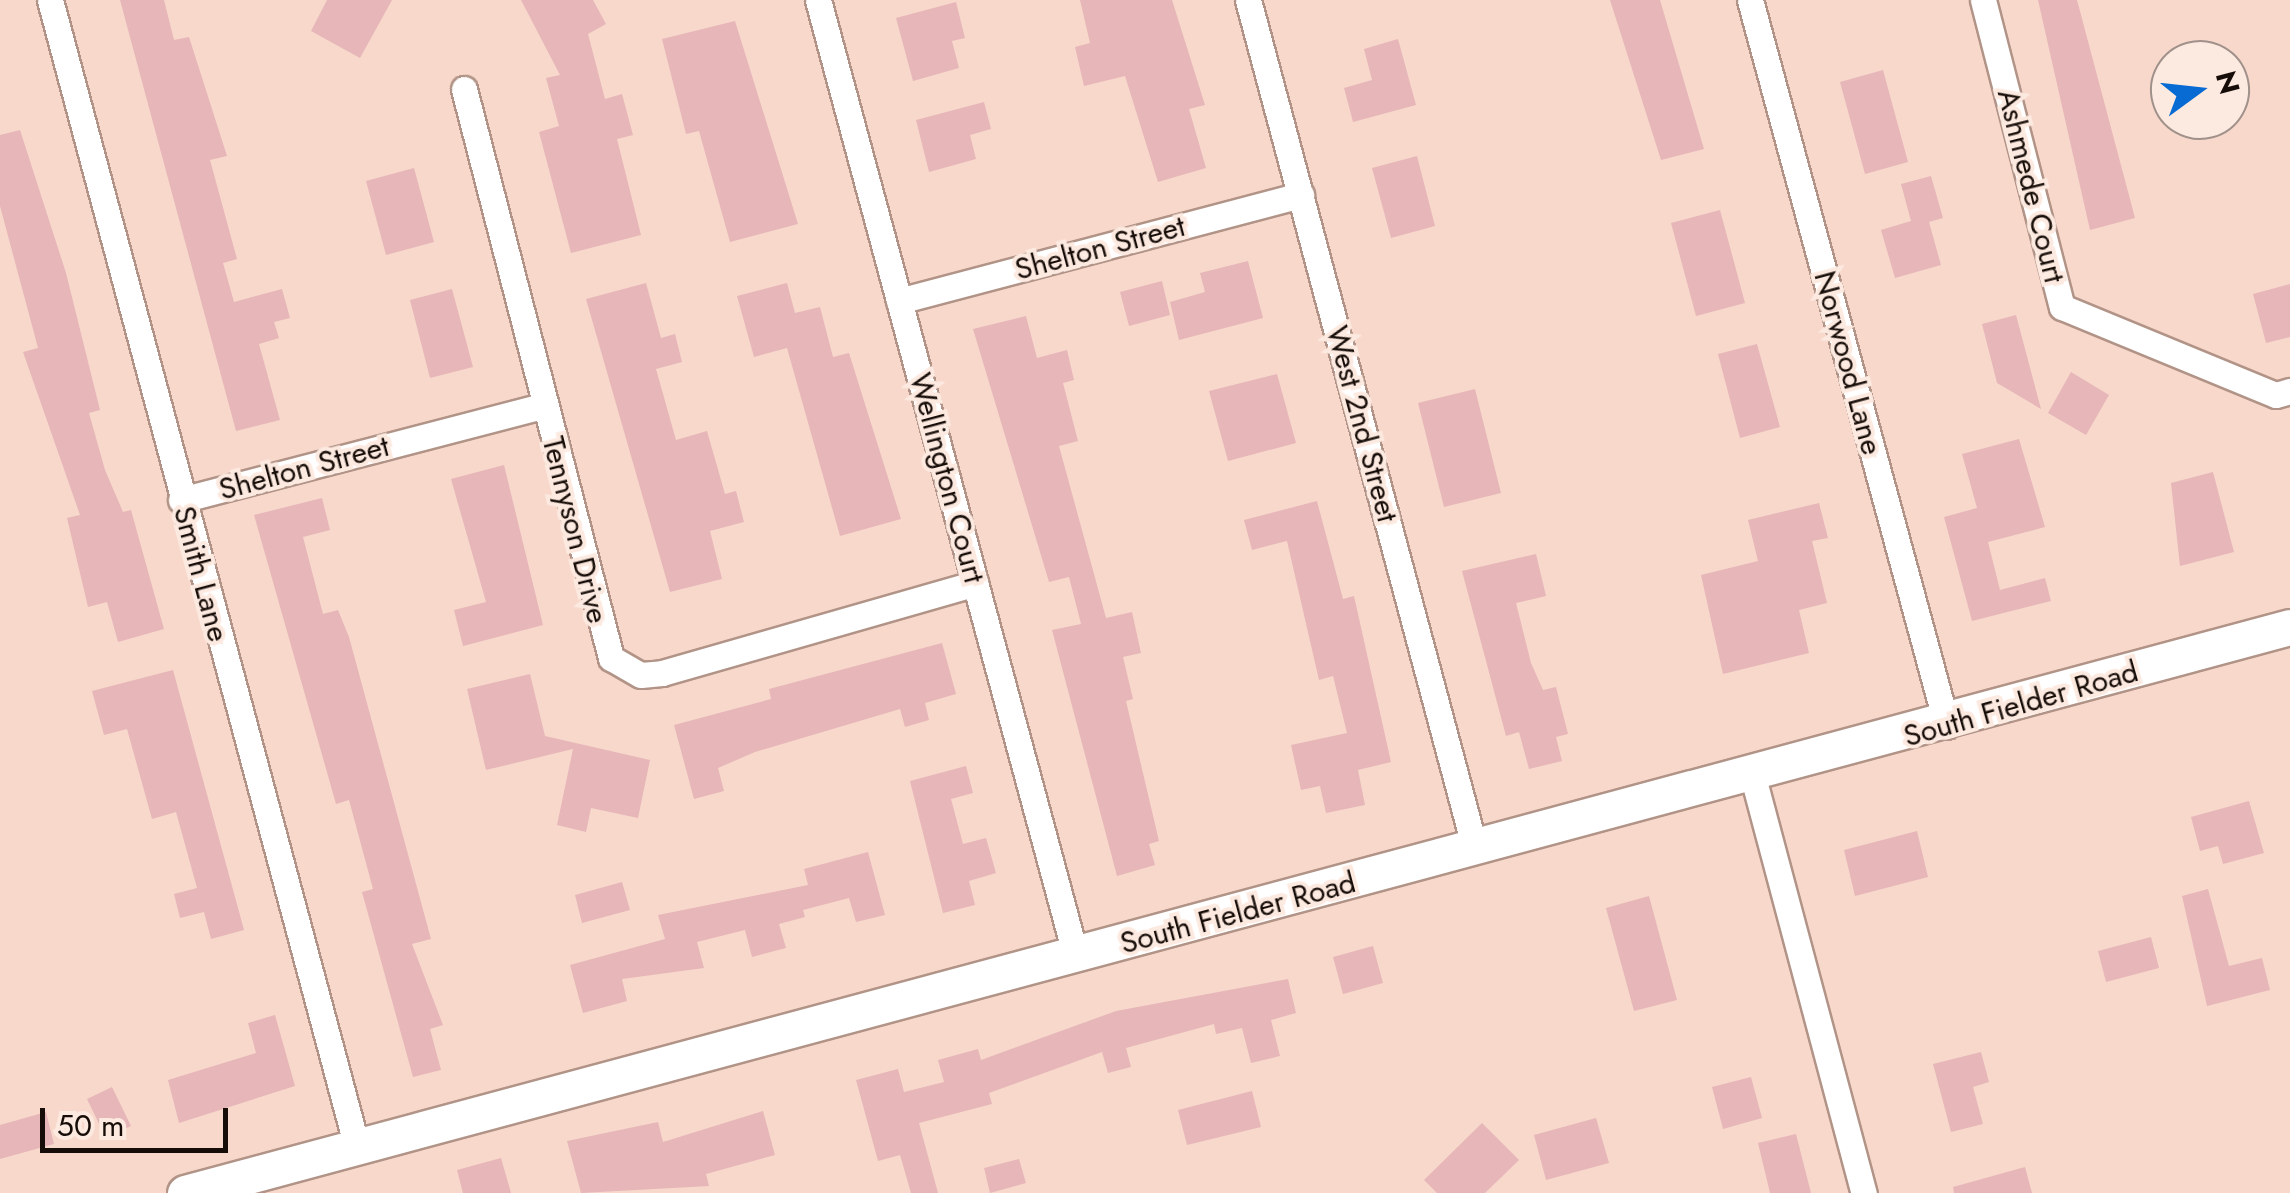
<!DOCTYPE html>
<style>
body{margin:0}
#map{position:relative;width:2290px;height:1193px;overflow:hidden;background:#f8d8cb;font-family:Jost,sans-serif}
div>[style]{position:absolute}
.building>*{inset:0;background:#e6b6b9}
.roads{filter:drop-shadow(2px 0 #b19487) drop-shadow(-2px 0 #b19487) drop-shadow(0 2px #b19487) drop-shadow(0 -2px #b19487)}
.minor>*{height:25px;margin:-12.5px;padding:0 12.5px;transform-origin:12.5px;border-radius:12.5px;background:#fff}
.secondary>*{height:35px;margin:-17.5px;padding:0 17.5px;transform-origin:17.5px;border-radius:17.5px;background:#fff}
span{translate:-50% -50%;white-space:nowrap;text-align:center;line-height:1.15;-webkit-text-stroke:8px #fce9e0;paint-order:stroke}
.street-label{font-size:30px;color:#170d08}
.north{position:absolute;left:2150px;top:40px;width:100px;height:100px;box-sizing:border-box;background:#fce9e0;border:2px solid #a0918a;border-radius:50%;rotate:75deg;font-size:28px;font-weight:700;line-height:40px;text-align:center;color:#170d08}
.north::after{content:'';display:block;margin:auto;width:35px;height:45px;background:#076bd3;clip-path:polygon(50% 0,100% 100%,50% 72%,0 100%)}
.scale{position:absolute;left:40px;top:1108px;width:188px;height:45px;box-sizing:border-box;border:5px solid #170d08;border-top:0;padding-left:12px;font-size:30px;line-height:35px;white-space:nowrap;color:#170d08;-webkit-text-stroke:8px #fce9e0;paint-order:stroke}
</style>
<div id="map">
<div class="building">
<div style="clip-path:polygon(120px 0,164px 0,174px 40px,189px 37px,227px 156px,210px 160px,237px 259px,223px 263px,234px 302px,282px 289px,290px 318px,274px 322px,279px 338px,259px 344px,280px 420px,236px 431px)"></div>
<div style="clip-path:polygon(327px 0,392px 0,360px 58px,311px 31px)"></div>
<div style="clip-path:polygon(521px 0,593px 0,606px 24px,588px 34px,605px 99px,622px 94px,633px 135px,617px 139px,641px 235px,571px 253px,539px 132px,559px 126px,546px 78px,560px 75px)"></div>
<div style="clip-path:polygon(1080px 0,1172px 0,1205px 105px,1189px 109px,1206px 168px,1158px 182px,1125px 76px,1084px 86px,1075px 47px,1090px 43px)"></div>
<div style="clip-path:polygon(1610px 0,1660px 0,1704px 149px,1661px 160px)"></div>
<div style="clip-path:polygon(2038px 0,2077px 0,2135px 218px,2090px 230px)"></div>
<div style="clip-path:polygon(956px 2px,965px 38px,952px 41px,959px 68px,913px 81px,896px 18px)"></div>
<div style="clip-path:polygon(735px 21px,798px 224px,730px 242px,699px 131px,686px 134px,662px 39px)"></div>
<div style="clip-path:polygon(1398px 39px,1416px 105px,1353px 122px,1344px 88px,1372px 80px,1364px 49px)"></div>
<div style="clip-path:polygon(1883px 70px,1908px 162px,1865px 174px,1840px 82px)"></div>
<div style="clip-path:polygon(984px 102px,991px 129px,970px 135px,976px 159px,929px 172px,916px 120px)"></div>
<div style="clip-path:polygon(20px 130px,66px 273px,100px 410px,89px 413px,105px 470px,123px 512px,131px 510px,164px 629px,118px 642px,107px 602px,88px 607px,67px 518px,80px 515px,23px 352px,38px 348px,0 206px,0 135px)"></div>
<div style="clip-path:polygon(1417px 156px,1435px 226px,1391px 238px,1372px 168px)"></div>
<div style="clip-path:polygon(414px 168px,434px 242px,386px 255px,366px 181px)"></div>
<div style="clip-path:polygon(1931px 176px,1943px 218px,1929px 222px,1941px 265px,1895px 278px,1881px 230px,1911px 221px,1901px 184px)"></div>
<div style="clip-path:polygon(1720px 210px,1745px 303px,1696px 316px,1671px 223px)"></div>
<div style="clip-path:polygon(1248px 261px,1263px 318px,1179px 340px,1170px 302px,1205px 292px,1200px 273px)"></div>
<div style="clip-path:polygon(1162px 281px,1170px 315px,1129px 326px,1120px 292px)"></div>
<div style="clip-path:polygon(646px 283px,661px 338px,675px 334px,682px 362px,656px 369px,676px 440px,707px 431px,725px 494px,736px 491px,744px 522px,710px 531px,722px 579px,670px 592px,586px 299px)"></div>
<div style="clip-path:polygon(787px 283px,795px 313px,820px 307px,833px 357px,849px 353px,901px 519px,840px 536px,787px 348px,754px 357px,737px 296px)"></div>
<div style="clip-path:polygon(2290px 284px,2290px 337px,2266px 343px,2253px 294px)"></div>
<div style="clip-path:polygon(452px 289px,473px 367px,430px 378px,410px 300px)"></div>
<div style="clip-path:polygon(2016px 315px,2041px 409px,1997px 383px,1982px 324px)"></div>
<div style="clip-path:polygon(1026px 316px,1037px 358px,1067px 350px,1074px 380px,1063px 383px,1078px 441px,1059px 446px,1106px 618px,1132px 612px,1141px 653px,1123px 657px,1133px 699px,1126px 701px,1159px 841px,1149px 844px,1155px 865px,1117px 876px,1052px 630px,1081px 624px,1069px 577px,1049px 582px,973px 329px)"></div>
<div style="clip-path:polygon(1757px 344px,1780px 427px,1740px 438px,1718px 354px)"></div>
<div style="clip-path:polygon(2071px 372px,2109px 395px,2086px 435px,2048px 413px)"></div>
<div style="clip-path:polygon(1277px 374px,1296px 443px,1228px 461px,1209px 391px)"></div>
<div style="clip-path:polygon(1475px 389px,1501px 493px,1444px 507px,1418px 403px)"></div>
<div style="clip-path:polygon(2019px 439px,2045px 527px,1988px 542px,2000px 590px,2045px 578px,2051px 601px,1972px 621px,1944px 517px,1977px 508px,1962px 454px)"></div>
<div style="clip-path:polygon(504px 465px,543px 625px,463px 646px,454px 610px,486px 602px,451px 479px)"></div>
<div style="clip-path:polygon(2213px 472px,2234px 552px,2180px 566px,2171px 483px)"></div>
<div style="clip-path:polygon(322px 498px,330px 530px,303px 537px,323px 614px,338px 610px,349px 637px,431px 939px,412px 944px,443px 1025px,430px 1029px,441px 1070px,413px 1077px,362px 892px,373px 889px,349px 800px,336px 804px,254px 515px)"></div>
<div style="clip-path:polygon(1317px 501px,1343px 599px,1354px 596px,1391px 762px,1358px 770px,1365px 805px,1326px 813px,1320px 786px,1301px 790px,1291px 745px,1347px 733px,1333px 676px,1319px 680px,1287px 541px,1252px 550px,1244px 520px)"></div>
<div style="clip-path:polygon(1819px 503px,1828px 538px,1812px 541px,1827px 603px,1799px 610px,1809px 653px,1723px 674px,1701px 575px,1758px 561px,1748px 520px)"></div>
<div style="clip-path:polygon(1536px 554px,1546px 596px,1516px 603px,1531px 663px,1543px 690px,1556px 687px,1568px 734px,1556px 737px,1562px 761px,1529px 769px,1519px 732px,1506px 736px,1462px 571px)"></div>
<div style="clip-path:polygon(942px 643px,956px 694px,925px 703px,929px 720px,905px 727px,900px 709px,755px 752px,718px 768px,724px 791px,694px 799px,674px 725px,771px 699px,769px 689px)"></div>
<div style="clip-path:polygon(173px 670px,244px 930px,211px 939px,204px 912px,180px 918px,174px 894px,197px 888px,176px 812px,152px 819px,127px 729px,104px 735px,92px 691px)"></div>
<div style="clip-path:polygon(530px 674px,545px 736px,650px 760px,638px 818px,591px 808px,586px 832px,557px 825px,573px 749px,486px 770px,467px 689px)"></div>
<div style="clip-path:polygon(966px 766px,973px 793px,951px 799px,963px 844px,986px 838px,996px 873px,969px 881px,975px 905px,943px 913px,910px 781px)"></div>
<div style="clip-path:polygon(2249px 801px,2264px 853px,2223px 864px,2218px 846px,2200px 851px,2191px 817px)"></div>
<div style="clip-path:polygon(1917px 831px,1928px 877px,1855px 896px,1844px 850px)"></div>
<div style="clip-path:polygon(868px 852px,885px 915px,856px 922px,849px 898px,803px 910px,805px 917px,779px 924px,786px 948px,752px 957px,745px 930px,697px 942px,704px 968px,622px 979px,627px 1001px,583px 1013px,570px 965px,665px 939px,658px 915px,808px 885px,804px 869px)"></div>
<div style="clip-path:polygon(622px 882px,630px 910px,582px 923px,575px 895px)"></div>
<div style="clip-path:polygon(2208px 889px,2229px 966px,2262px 958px,2270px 990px,2207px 1006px,2182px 896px)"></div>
<div style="clip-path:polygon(1649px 896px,1677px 1000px,1634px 1011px,1606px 908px)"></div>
<div style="clip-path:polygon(2151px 937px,2159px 968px,2106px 982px,2098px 951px)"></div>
<div style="clip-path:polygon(1373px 946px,1383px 983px,1343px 994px,1333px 957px)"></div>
<div style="clip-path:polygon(1288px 979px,1296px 1013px,1271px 1020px,1280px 1056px,1251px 1063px,1242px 1028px,1216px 1034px,1214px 1024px,1126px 1048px,1131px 1067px,1108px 1073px,1102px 1052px,989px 1093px,992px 1104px,919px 1123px,938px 1193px,911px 1193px,900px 1155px,878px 1161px,856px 1080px,898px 1069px,904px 1092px,944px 1082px,938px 1060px,978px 1049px,981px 1060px,1116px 1011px)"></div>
<div style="clip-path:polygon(275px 1015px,295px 1086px,179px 1123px,168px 1080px,256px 1053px,248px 1023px)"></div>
<div style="clip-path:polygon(1981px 1052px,1989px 1082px,1973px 1087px,1983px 1124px,1951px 1132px,1933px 1064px)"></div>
<div style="clip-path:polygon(1751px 1077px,1762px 1118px,1723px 1129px,1712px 1087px)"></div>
<div style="clip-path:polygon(112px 1087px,131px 1126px,106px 1138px,87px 1099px)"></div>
<div style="clip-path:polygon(1252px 1091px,1261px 1127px,1187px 1145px,1178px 1110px)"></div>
<div style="clip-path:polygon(763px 1111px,775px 1155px,706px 1174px,709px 1186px,581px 1193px,567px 1141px,658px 1122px,663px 1142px)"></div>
<div style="clip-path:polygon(46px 1112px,54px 1144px,0 1159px,0 1125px)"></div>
<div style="clip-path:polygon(1596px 1118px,1609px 1163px,1546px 1180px,1534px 1135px)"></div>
<div style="clip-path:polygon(1482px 1123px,1519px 1160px,1485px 1193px,1437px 1193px,1424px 1180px)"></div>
<div style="clip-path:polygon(1796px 1134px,1811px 1193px,1770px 1193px,1758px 1143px)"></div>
<div style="clip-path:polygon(501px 1158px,511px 1193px,463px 1193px,457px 1170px)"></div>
<div style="clip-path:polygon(1019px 1159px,1026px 1183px,990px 1193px,984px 1168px)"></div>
<div style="clip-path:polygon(2025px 1167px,2032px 1193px,1954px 1193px,1953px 1187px)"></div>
</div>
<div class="roads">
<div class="minor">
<div style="left:50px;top:0;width:1187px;rotate:75.02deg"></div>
<div style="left:818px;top:0;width:991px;rotate:74.91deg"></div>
<div style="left:1248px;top:0;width:879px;rotate:75.03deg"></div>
<div style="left:1750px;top:0;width:752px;rotate:74.82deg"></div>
<div style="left:1983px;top:0;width:317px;rotate:75.6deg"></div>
<div style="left:2062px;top:307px;width:231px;rotate:22.4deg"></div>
<div style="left:2276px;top:395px;width:15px;rotate:-16deg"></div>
<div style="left:464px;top:89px;width:588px;rotate:75.51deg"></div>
<div style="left:611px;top:658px;width:34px;rotate:30deg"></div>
<div style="left:641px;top:675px;width:21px;rotate:-5deg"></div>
<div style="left:662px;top:673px;width:326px;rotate:-16deg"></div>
<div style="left:899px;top:301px;width:416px;rotate:-14.8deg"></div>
<div style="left:181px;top:500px;width:374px;rotate:-14.6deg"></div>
<div style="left:1753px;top:777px;width:431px;rotate:75.1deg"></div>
</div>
<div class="secondary">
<div style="left:185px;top:1193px;width:2180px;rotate:-15.05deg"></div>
</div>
</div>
<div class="street-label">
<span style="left:2031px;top:186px;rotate:76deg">Ashmede Court</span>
<span style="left:1100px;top:248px;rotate:-15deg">Shelton Street</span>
<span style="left:1848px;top:363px;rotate:75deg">Norwood Lane</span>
<span style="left:1362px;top:424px;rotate:75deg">West 2nd Street</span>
<span style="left:304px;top:468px;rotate:-15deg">Shelton Street</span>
<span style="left:947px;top:478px;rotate:75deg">Wellington Court</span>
<span style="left:575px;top:530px;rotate:76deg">Tennyson Drive</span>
<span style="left:201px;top:574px;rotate:75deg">Smith Lane</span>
<span style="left:2021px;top:704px;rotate:-16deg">South Fielder Road</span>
<span style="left:1238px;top:913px;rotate:-15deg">South Fielder Road</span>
</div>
<div class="north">N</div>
<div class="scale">50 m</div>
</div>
